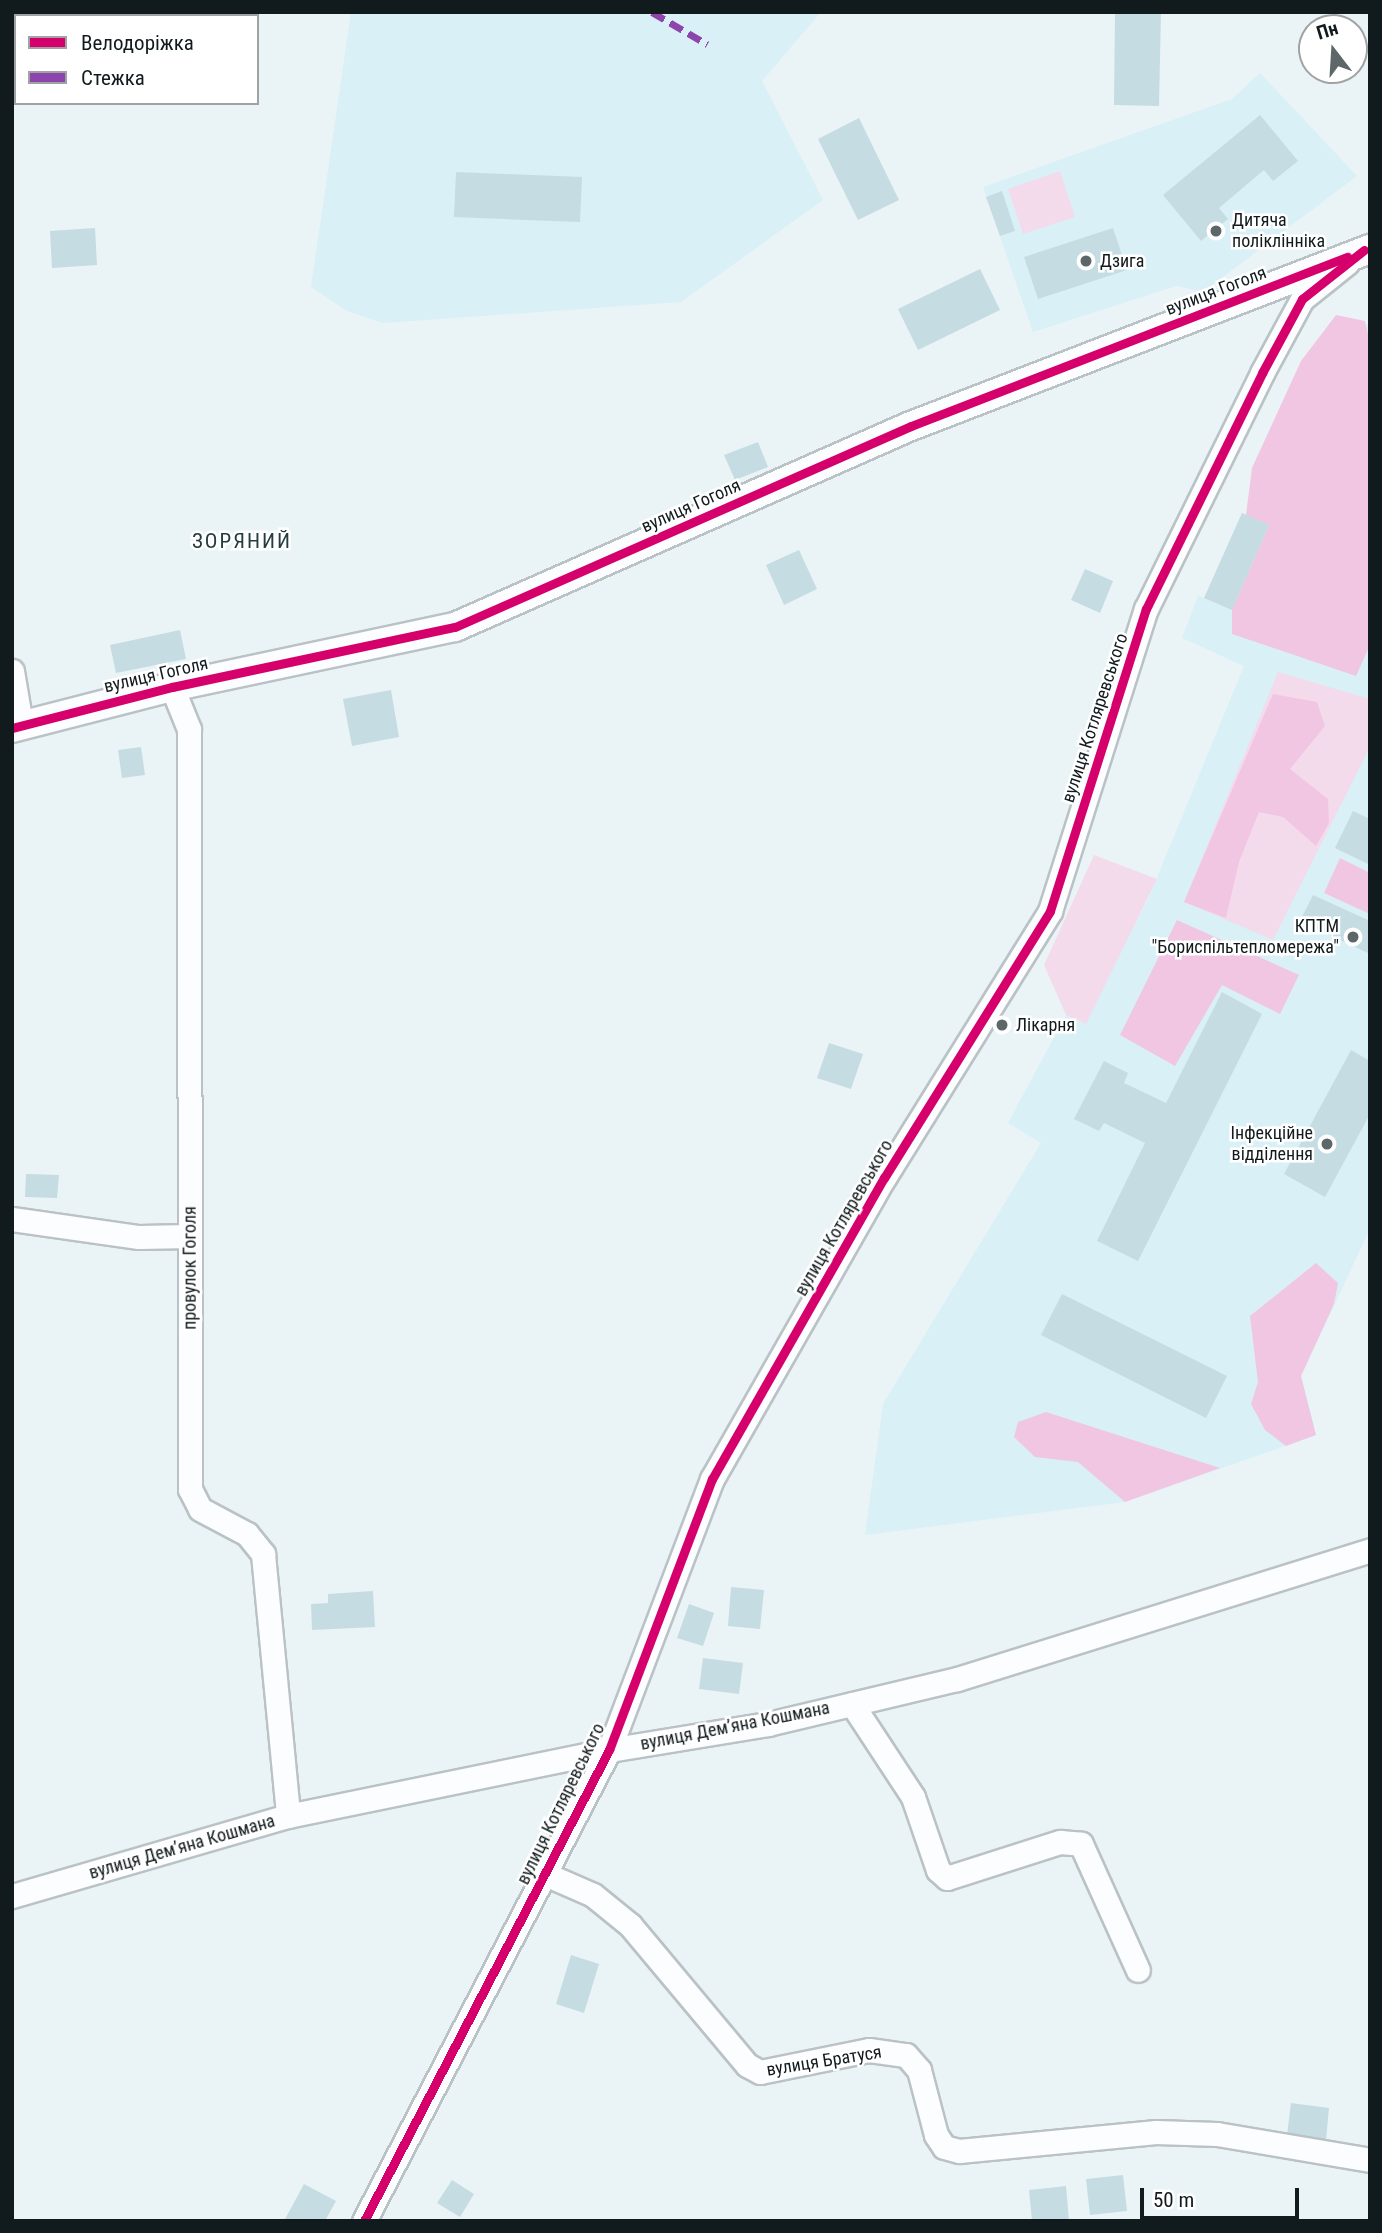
<!DOCTYPE html>
<meta charset="utf-8">
<style>
body{margin:0}
#map{position:relative;width:1382px;height:2233px;overflow:hidden;background:#eaf4f7;font-family:"Roboto Condensed",sans-serif}
div>[style]{position:absolute}
.built>*{inset:0;background:#d8f0f6}
.green>*{inset:0;background:#f3dbec}
.forest>*{inset:0;background:#f1c6e2}
.building>*{inset:0;background:#c5dce2}
.roads{filter:drop-shadow(2px 0 #bac2c6) drop-shadow(-2px 0 #bac2c6) drop-shadow(0 2px #bac2c6) drop-shadow(0 -2px #bac2c6)}
.minor>*{height:23px;margin:-11.5px;padding:0 11.5px;transform-origin:11.5px;border-radius:11.5px;background:#fcfdfe}
.tertiary>*{height:28px;margin:-14px;padding:0 14px;transform-origin:14px;border-radius:14px;background:#fcfdfe}
.quiet>*{height:7px;margin-top:-3.5px;transform-origin:0;background:repeating-linear-gradient(90deg,#8e44ad 0 14px,transparent 0 21px)}
.cycleway>*{height:9px;margin:-4.5px;padding:0 4.5px;transform-origin:4.5px;border-radius:4.5px;background:#d6006c}
.dots>*{width:19px;height:19px;translate:-50% -50%;box-sizing:border-box;border:4px solid #fff;border-radius:50%}
span{translate:-50% -50%;white-space:nowrap;text-align:center;line-height:1.15;-webkit-text-stroke:5px #fff;paint-order:stroke}
.poi-label{font-size:18px;color:#111a1c}
.left{translate:0 -50%;text-align:left}
.right{translate:-100% -50%;text-align:right}
.street-label{font-size:18px;color:#111a1c}
.quarter-label{font-size:21px;color:#273c41;letter-spacing:2px}
.frame{position:absolute;inset:0;border:14px solid #111a1c;pointer-events:none}
.legend{position:absolute;left:14px;top:14px;width:245px;height:91px;box-sizing:border-box;background:#fff;border:2px solid #a0a3a4;margin:0;padding:9px 12px;list-style:none;font-size:21px;color:#111a1c}
.legend li{display:flex;align-items:center;gap:14px;height:35px}
.legend b{width:35px;border:2px solid #a0a3a4}
.north{position:absolute;left:1298px;top:14px;width:70px;height:70px;box-sizing:border-box;background:#fff;border:2px solid #a0a3a4;border-radius:50%;rotate:343deg;font-size:19px;font-weight:700;line-height:28px;text-align:center;color:#111a1c}
.north::after{content:'';display:block;margin:auto;width:24px;height:32px;background:#5d6669;clip-path:polygon(50% 0,100% 100%,50% 72%,0 100%)}
.scale{position:absolute;left:1140px;top:2188px;width:159px;height:32px;box-sizing:border-box;border:4px solid #111a1c;border-top:0;padding-left:9px;font-size:21px;line-height:24px;white-space:nowrap;color:#111a1c;-webkit-text-stroke:5px #fff;paint-order:stroke}
</style>
<div id="map">
<div class="built">
<div style="clip-path:polygon(351px 12px,821px 12px,762px 81px,823px 200px,681px 302px,383px 323px,347px 311px,311px 287px)"></div>
<div style="clip-path:polygon(1260px 73px,1357px 176px,1203px 292px,1176px 286px,1033px 332px,983px 187px,1232px 99px)"></div>
<div style="clip-path:polygon(1370px 318px,1370px 1229px,1301px 1376px,1316px 1435px,1125px 1502px,865px 1535px,883px 1404px,1041px 1143px,1008px 1123px,1066px 1015px,1083px 1023px,1149px 897px,1244px 666px,1182px 638px,1198px 596px,1205px 598px,1242px 513px,1269px 525px)"></div>
</div>
<div class="green">
<div style="clip-path:polygon(1060px 171px,1075px 217px,1023px 234px,1008px 189px)"></div>
<div style="clip-path:polygon(1278px 672px,1370px 699px,1370px 747px,1273px 940px,1184px 902px)"></div>
<div style="clip-path:polygon(1094px 855px,1157px 879px,1086px 1024px,1066px 1015px,1044px 965px)"></div>
</div>
<div class="forest">
<div style="clip-path:polygon(1336px 315px,1365px 321px,1370px 343px,1370px 645px,1356px 676px,1232px 634px,1232px 610px,1269px 525px,1246px 515px,1252px 468px,1301px 361px)"></div>
<div style="clip-path:polygon(1273px 694px,1317px 702px,1325px 726px,1290px 769px,1328px 799px,1329px 823px,1316px 846px,1283px 817px,1259px 812px,1239px 862px,1226px 918px,1184px 902px)"></div>
<div style="clip-path:polygon(1340px 858px,1370px 873px,1370px 914px,1324px 893px)"></div>
<div style="clip-path:polygon(1177px 920px,1299px 975px,1280px 1014px,1222px 985px,1175px 1066px,1120px 1035px)"></div>
<div style="clip-path:polygon(1316px 1263px,1338px 1283px,1334px 1304px,1301px 1376px,1316px 1435px,1286px 1446px,1265px 1430px,1251px 1404px,1258px 1382px,1250px 1316px)"></div>
<div style="clip-path:polygon(1046px 1412px,1220px 1468px,1125px 1502px,1078px 1462px,1035px 1457px,1014px 1437px,1018px 1422px)"></div>
</div>
<div class="building">
<div style="clip-path:polygon(1115px 12px,1161px 12px,1159px 106px,1114px 105px)"></div>
<div style="clip-path:polygon(1260px 115px,1298px 161px,1273px 181px,1264px 170px,1219px 208px,1228px 219px,1201px 241px,1163px 195px)"></div>
<div style="clip-path:polygon(859px 118px,899px 200px,858px 220px,818px 139px)"></div>
<div style="clip-path:polygon(456px 172px,582px 177px,580px 222px,454px 217px)"></div>
<div style="clip-path:polygon(1002px 191px,1015px 231px,1000px 236px,986px 197px)"></div>
<div style="clip-path:polygon(95px 228px,97px 265px,52px 268px,50px 231px)"></div>
<div style="clip-path:polygon(1113px 228px,1127px 270px,1038px 299px,1024px 257px)"></div>
<div style="clip-path:polygon(980px 269px,1000px 310px,918px 350px,898px 309px)"></div>
<div style="clip-path:polygon(758px 442px,768px 467px,735px 480px,724px 455px)"></div>
<div style="clip-path:polygon(1242px 513px,1269px 525px,1232px 610px,1204px 598px)"></div>
<div style="clip-path:polygon(799px 550px,817px 589px,784px 605px,766px 565px)"></div>
<div style="clip-path:polygon(1085px 569px,1113px 581px,1100px 613px,1071px 600px)"></div>
<div style="clip-path:polygon(180px 630px,186px 659px,116px 673px,110px 645px)"></div>
<div style="clip-path:polygon(391px 690px,399px 737px,352px 746px,343px 699px)"></div>
<div style="clip-path:polygon(141px 747px,145px 775px,122px 778px,118px 750px)"></div>
<div style="clip-path:polygon(1353px 811px,1370px 819px,1370px 865px,1335px 848px)"></div>
<div style="clip-path:polygon(1313px 895px,1370px 921px,1370px 954px,1300px 921px)"></div>
<div style="clip-path:polygon(1222px 992px,1262px 1014px,1138px 1261px,1097px 1241px,1145px 1143px,1104px 1123px,1099px 1131px,1074px 1119px,1104px 1061px,1128px 1073px,1124px 1083px,1166px 1103px)"></div>
<div style="clip-path:polygon(829px 1043px,863px 1054px,851px 1089px,817px 1078px)"></div>
<div style="clip-path:polygon(1351px 1050px,1370px 1061px,1370px 1114px,1325px 1197px,1284px 1174px)"></div>
<div style="clip-path:polygon(26px 1174px,59px 1175px,57px 1198px,25px 1197px)"></div>
<div style="clip-path:polygon(1062px 1294px,1227px 1376px,1206px 1418px,1041px 1335px)"></div>
<div style="clip-path:polygon(731px 1587px,764px 1590px,760px 1629px,728px 1626px)"></div>
<div style="clip-path:polygon(373px 1591px,375px 1627px,312px 1630px,311px 1604px,328px 1603px,328px 1594px)"></div>
<div style="clip-path:polygon(689px 1604px,714px 1613px,703px 1646px,677px 1638px)"></div>
<div style="clip-path:polygon(703px 1658px,743px 1663px,739px 1694px,699px 1689px)"></div>
<div style="clip-path:polygon(571px 1955px,599px 1964px,584px 2013px,556px 2004px)"></div>
<div style="clip-path:polygon(1291px 2103px,1329px 2108px,1326px 2140px,1287px 2135px)"></div>
<div style="clip-path:polygon(1123px 2175px,1127px 2211px,1090px 2215px,1086px 2179px)"></div>
<div style="clip-path:polygon(452px 2180px,474px 2194px,460px 2217px,437px 2203px)"></div>
<div style="clip-path:polygon(304px 2184px,336px 2201px,325px 2221px,284px 2221px)"></div>
<div style="clip-path:polygon(1066px 2186px,1069px 2221px,1032px 2221px,1029px 2190px)"></div>
</div>
<div class="roads">
<div class="minor">
<div style="left:12px;top:671px;width:54px;rotate:80.4deg"></div>
<div style="left:172px;top:687px;width:45px;rotate:68deg"></div>
<div style="left:189px;top:729px;width:760px;rotate:89.92deg"></div>
<div style="left:190px;top:1489px;width:22px;rotate:63deg"></div>
<div style="left:200px;top:1509px;width:53px;rotate:28deg"></div>
<div style="left:247px;top:1534px;width:26px;rotate:51deg"></div>
<div style="left:263px;top:1554px;width:263px;rotate:84.5deg"></div>
<div style="left:12px;top:1219px;width:128px;rotate:8.1deg"></div>
<div style="left:139px;top:1237px;width:51px;rotate:-1.1deg"></div>
<div style="left:852px;top:1704px;width:111px;rotate:56.7deg"></div>
<div style="left:913px;top:1797px;width:77px;rotate:71.1deg"></div>
<div style="left:938px;top:1870px;width:12px;rotate:42deg"></div>
<div style="left:947px;top:1878px;width:119px;rotate:-17.7deg"></div>
<div style="left:1060px;top:1842px;width:21px;rotate:5deg"></div>
<div style="left:1081px;top:1844px;width:138px;rotate:65.7deg"></div>
<div style="left:545px;top:1874px;width:52px;rotate:23.6deg"></div>
<div style="left:593px;top:1895px;width:48px;rotate:39deg"></div>
<div style="left:630px;top:1925px;width:182px;rotate:50.1deg"></div>
<div style="left:747px;top:2065px;width:15px;rotate:28deg"></div>
<div style="left:760px;top:2072px;width:111px;rotate:-11.4deg"></div>
<div style="left:869px;top:2050px;width:37px;rotate:8deg"></div>
<div style="left:906px;top:2055px;width:20px;rotate:49deg"></div>
<div style="left:919px;top:2070px;width:67px;rotate:75.3deg"></div>
<div style="left:936px;top:2135px;width:14px;rotate:56deg"></div>
<div style="left:944px;top:2147px;width:16px;rotate:15deg"></div>
<div style="left:959px;top:2151px;width:198px;rotate:-5.5deg"></div>
<div style="left:1156px;top:2132px;width:61px;rotate:1.9deg"></div>
<div style="left:1217px;top:2134px;width:155px;rotate:9.6deg"></div>
<div style="left:12px;top:1896px;width:287px;rotate:-16.2deg"></div>
<div style="left:288px;top:1816px;width:328px;rotate:-11.6deg"></div>
<div style="left:609px;top:1750px;width:161px;rotate:-9.3deg"></div>
<div style="left:768px;top:1724px;width:194px;rotate:-13.4deg"></div>
<div style="left:957px;top:1679px;width:433px;rotate:-17.3deg"></div>
<div style="left:364px;top:2221px;width:531px;rotate:-62.52deg"></div>
<div style="left:609px;top:1750px;width:290px;rotate:-69.2deg"></div>
<div style="left:712px;top:1479px;width:347px;rotate:-60.3deg"></div>
<div style="left:884px;top:1178px;width:314px;rotate:-58.1deg"></div>
<div style="left:1050px;top:911px;width:317px;rotate:-72.4deg"></div>
<div style="left:1146px;top:609px;width:263px;rotate:-63.8deg"></div>
<div style="left:1262px;top:373px;width:84px;rotate:-61.6deg"></div>
<div style="left:1302px;top:299px;width:58px;rotate:-38.7deg"></div>
</div>
<div class="tertiary">
<div style="left:12px;top:728px;width:165px;rotate:-14.4deg"></div>
<div style="left:172px;top:687px;width:289px;rotate:-12deg"></div>
<div style="left:455px;top:627px;width:498px;rotate:-23.8deg"></div>
<div style="left:911px;top:426px;width:492px;rotate:-21.1deg"></div>
</div>
</div>
<div class="quiet">
<div style="left:652px;top:12px;width:64px;rotate:30.2deg"></div>
</div>
<div class="cycleway">
<div style="left:12px;top:728px;width:165px;rotate:-14.4deg"></div>
<div style="left:172px;top:687px;width:289px;rotate:-12deg"></div>
<div style="left:455px;top:627px;width:498px;rotate:-23.8deg"></div>
<div style="left:911px;top:426px;width:468px;rotate:-21.2deg"></div>
<div style="left:364px;top:2221px;width:531px;rotate:-62.52deg"></div>
<div style="left:609px;top:1750px;width:290px;rotate:-69.2deg"></div>
<div style="left:712px;top:1479px;width:347px;rotate:-60.3deg"></div>
<div style="left:884px;top:1178px;width:314px;rotate:-58.1deg"></div>
<div style="left:1050px;top:911px;width:317px;rotate:-72.4deg"></div>
<div style="left:1146px;top:609px;width:263px;rotate:-63.8deg"></div>
<div style="left:1262px;top:373px;width:84px;rotate:-61.6deg"></div>
<div style="left:1302px;top:299px;width:79px;rotate:-38.3deg"></div>
</div>
<div class="dots">
<div style="left:1216px;top:231px;background:#5d6669"></div>
<div style="left:1086px;top:261px;background:#5d6669"></div>
<div style="left:1353px;top:937px;background:#5d6669"></div>
<div style="left:1002px;top:1025px;background:#5d6669"></div>
<div style="left:1327px;top:1144px;background:#5d6669"></div>
</div>
<div class="poi-label">
<span class="left" style="left:1232px;top:231px">Дитяча<br>поліклінніка</span>
<span class="left" style="left:1100px;top:261px">Дзига</span>
<span class="right" style="left:1339px;top:937px">КПТМ<br>"Бориспільтепломережа"</span>
<span class="left" style="left:1016px;top:1025px">Лікарня</span>
<span class="right" style="left:1313px;top:1144px">Інфекційне<br>відділення</span>
</div>
<div class="street-label">
<span style="left:1216px;top:291px;rotate:-21deg">вулиця Гоголя</span>
<span style="left:691px;top:506px;rotate:-24deg">вулиця Гоголя</span>
<span style="left:156px;top:675px;rotate:-13deg">вулиця Гоголя</span>
<span style="left:1095px;top:718px;rotate:-72deg">вулиця Котляревського</span>
<span style="left:844px;top:1218px;rotate:-60deg">вулиця Котляревського</span>
<span style="left:190px;top:1268px;rotate:-90deg">провулок Гоголя</span>
<span style="left:735px;top:1726px;rotate:-11deg">вулиця Демʼяна Кошмана</span>
<span style="left:561px;top:1804px;rotate:-64deg">вулиця Котляревського</span>
<span style="left:182px;top:1847px;rotate:-16deg">вулиця Демʼяна Кошмана</span>
<span style="left:824px;top:2061px;rotate:-9deg">вулиця Братуся</span>
</div>
<div class="quarter-label">
<span style="left:242px;top:541px">ЗОРЯНИЙ</span>
</div>
<div class="frame"></div>
<ul class="legend">
<li><b style="height:9px;background:#d6006c"></b>Велодоріжка</li>
<li><b style="height:9px;background:#8e44ad"></b>Стежка</li>
</ul>
<div class="north">Пн</div>
<div class="scale">50 m</div>
</div>
